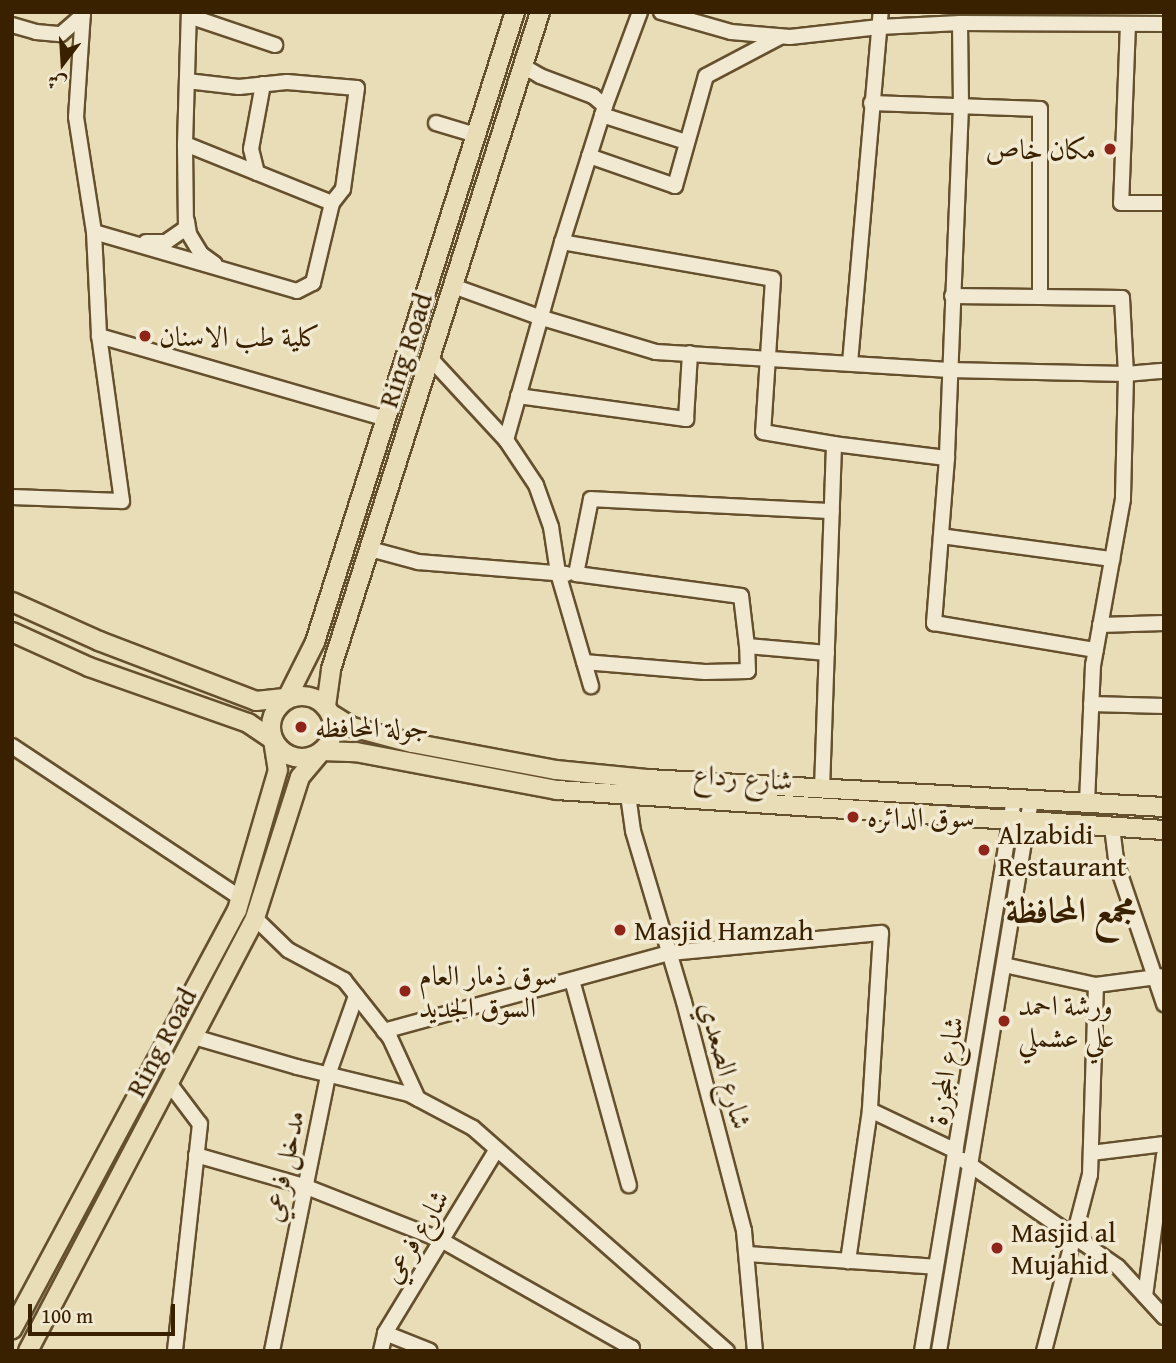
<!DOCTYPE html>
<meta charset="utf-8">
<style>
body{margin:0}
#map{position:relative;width:1176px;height:1363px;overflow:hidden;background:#e9ddb8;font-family:"Gentium Book Plus",Amiri,serif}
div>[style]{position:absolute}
.roads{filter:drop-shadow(2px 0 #65502e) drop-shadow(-2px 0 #65502e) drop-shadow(0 2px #65502e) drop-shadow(0 -2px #65502e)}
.minor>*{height:14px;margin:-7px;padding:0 7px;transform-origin:7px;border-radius:7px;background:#f1e9d1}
.major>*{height:18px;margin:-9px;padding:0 9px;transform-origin:9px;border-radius:9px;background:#e9ddb8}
.major>.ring{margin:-9px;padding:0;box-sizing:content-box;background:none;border:18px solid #e9ddb8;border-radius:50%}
.dots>*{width:19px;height:19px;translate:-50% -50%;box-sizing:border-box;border:4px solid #f1e9d1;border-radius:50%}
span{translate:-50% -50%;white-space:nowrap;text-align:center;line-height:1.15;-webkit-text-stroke:7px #f1e9d1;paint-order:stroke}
.poi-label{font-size:28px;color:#392100}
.right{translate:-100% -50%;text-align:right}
.left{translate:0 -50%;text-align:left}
.street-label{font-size:28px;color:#392100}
.district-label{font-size:35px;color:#392100;font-weight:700}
.frame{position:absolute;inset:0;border:14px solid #392100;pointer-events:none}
.north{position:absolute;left:28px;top:28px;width:70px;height:70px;-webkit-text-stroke:5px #f1e9d1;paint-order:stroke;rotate:197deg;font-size:19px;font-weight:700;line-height:28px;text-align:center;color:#392100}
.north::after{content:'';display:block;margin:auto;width:24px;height:32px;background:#392100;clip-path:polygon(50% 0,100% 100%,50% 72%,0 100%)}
.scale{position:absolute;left:28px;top:1304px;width:147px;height:32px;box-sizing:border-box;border:4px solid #392100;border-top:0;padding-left:9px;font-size:21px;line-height:24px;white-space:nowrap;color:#392100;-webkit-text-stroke:5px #f1e9d1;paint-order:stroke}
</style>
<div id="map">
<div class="roads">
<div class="minor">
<div style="left:83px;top:12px;width:105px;rotate:93.8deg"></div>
<div style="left:76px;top:117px;width:116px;rotate:81.1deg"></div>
<div style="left:94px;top:232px;width:104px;rotate:87.2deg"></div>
<div style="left:99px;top:336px;width:299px;rotate:16.1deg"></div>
<div style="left:640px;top:12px;width:100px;rotate:110.4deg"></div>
<div style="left:605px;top:106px;width:143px;rotate:107.5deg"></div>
<div style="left:562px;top:242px;width:214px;rotate:9.9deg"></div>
<div style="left:773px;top:279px;width:153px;rotate:93.7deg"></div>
<div style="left:763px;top:432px;width:72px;rotate:9.6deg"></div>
<div style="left:661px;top:12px;width:73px;rotate:15.9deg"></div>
<div style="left:731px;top:32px;width:59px;rotate:4.8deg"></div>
<div style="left:790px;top:37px;width:90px;rotate:-6.4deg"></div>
<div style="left:879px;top:27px;width:81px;rotate:-2.8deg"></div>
<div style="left:960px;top:23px;width:204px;rotate:0.3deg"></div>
<div style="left:189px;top:16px;width:91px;rotate:18.6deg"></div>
<div style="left:960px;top:23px;width:83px;rotate:89.3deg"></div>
<div style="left:961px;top:106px;width:352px;rotate:92.3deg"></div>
<div style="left:947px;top:458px;width:166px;rotate:94.5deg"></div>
<div style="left:934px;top:623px;width:164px;rotate:9.5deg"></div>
<div style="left:1128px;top:24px;width:179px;rotate:92.2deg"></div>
<div style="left:1121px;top:203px;width:43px"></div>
<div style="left:12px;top:25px;width:25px;rotate:16deg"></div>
<div style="left:36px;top:32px;width:25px;rotate:5deg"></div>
<div style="left:61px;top:34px;width:29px;rotate:-41deg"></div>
<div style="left:523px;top:66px;width:20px;rotate:30deg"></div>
<div style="left:540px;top:76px;width:57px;rotate:20.7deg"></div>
<div style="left:593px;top:96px;width:16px;rotate:40deg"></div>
<div style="left:187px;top:81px;width:52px;rotate:6.6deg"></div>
<div style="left:239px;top:87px;width:48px;rotate:-5.9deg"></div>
<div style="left:287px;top:82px;width:70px;rotate:4.9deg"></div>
<div style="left:357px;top:88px;width:102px;rotate:97.9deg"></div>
<div style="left:343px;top:189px;width:18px;rotate:128deg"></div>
<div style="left:871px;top:103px;width:169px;rotate:2deg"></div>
<div style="left:1040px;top:109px;width:188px;rotate:90deg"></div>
<div style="left:1040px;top:297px;width:88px;rotate:-179.3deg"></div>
<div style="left:602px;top:115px;width:88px;rotate:17.8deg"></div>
<div style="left:436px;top:123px;width:42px;rotate:16.7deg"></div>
<div style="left:589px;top:156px;width:91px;rotate:19.2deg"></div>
<div style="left:675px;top:186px;width:114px;rotate:-74.3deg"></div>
<div style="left:706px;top:76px;width:84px;rotate:-27.8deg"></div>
<div style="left:257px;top:173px;width:25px;rotate:-104deg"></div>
<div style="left:251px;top:149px;width:66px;rotate:-79.5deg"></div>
<div style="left:187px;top:221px;width:13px;rotate:81deg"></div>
<div style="left:189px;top:234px;width:23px;rotate:59deg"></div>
<div style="left:201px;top:254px;width:17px;rotate:36deg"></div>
<div style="left:94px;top:232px;width:211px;rotate:16.2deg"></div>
<div style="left:297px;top:291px;width:18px;rotate:-27deg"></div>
<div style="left:313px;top:283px;width:82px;rotate:-76.6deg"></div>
<div style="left:332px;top:203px;width:158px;rotate:-158.1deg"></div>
<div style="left:185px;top:144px;width:132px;rotate:-88.3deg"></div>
<div style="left:146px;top:242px;width:20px"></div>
<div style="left:166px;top:242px;width:24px;rotate:-35deg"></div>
<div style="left:186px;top:228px;width:84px;rotate:-90.7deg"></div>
<div style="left:453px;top:286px;width:91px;rotate:19.8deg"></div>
<div style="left:539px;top:317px;width:122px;rotate:16.7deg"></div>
<div style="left:656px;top:352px;width:294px;rotate:3.5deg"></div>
<div style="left:949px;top:370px;width:177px;rotate:1.3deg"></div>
<div style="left:1126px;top:374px;width:38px;rotate:-5deg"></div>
<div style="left:1040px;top:297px;width:82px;rotate:0.7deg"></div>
<div style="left:1122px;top:298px;width:76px;rotate:87deg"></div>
<div style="left:1126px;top:374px;width:125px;rotate:91.4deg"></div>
<div style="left:1123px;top:499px;width:169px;rotate:100.2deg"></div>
<div style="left:1093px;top:665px;width:138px;rotate:92.5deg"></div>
<div style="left:430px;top:358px;width:112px;rotate:47.2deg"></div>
<div style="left:506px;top:440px;width:206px;rotate:-74.2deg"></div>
<div style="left:850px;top:363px;width:352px;rotate:-85deg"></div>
<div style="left:518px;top:396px;width:170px;rotate:7.8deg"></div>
<div style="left:686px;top:419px;width:66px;rotate:-86.5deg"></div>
<div style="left:506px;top:440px;width:54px;rotate:56.3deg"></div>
<div style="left:536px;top:485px;width:45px;rotate:70.3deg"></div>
<div style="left:551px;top:527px;width:47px;rotate:81.3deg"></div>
<div style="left:558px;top:573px;width:118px;rotate:73.7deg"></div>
<div style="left:12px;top:497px;width:110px;rotate:2.1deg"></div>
<div style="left:122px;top:501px;width:167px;rotate:-97.9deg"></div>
<div style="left:941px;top:536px;width:173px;rotate:7.7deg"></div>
<div style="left:370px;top:549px;width:50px;rotate:15.2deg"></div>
<div style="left:418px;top:562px;width:149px;rotate:4.6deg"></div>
<div style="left:1100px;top:625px;width:64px;rotate:-1.8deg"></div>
<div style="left:827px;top:653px;width:80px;rotate:-175deg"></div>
<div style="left:747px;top:646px;width:50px;rotate:-96.8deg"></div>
<div style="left:741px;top:596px;width:166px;rotate:-172.4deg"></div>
<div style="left:576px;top:574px;width:76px;rotate:-78.7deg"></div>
<div style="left:591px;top:499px;width:241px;rotate:2.9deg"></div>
<div style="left:584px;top:662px;width:121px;rotate:4.7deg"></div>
<div style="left:705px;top:672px;width:43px;rotate:-1.3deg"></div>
<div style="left:748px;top:671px;width:25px;rotate:-92deg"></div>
<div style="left:1091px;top:704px;width:73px;rotate:1.6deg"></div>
<div style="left:12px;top:746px;width:275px;rotate:33.6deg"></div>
<div style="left:822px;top:789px;width:345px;rotate:-88deg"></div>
<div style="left:834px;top:444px;width:114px;rotate:7.1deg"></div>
<div style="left:628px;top:795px;width:36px;rotate:82deg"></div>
<div style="left:633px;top:831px;width:178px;rotate:73.4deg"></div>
<div style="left:684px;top:1002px;width:237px;rotate:75.3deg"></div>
<div style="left:744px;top:1231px;width:121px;rotate:84.8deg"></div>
<div style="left:1112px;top:827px;width:38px;rotate:83deg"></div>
<div style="left:1117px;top:865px;width:147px;rotate:71.3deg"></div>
<div style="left:255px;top:918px;width:46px;rotate:44.1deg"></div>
<div style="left:288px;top:950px;width:64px;rotate:28.2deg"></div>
<div style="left:344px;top:980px;width:74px;rotate:51.6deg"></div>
<div style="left:390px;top:1038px;width:67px;rotate:65.3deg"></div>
<div style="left:1004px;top:965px;width:94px;rotate:12.3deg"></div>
<div style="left:1096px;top:985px;width:69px;rotate:-7.5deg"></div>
<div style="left:572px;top:980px;width:213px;rotate:74.5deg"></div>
<div style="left:384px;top:1031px;width:295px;rotate:-15.3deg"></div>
<div style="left:669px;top:953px;width:213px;rotate:-5.4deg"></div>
<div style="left:881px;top:933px;width:177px;rotate:93.6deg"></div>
<div style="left:870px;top:1110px;width:153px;rotate:98.3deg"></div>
<div style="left:194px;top:1037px;width:107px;rotate:16.2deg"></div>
<div style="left:297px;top:1067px;width:115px;rotate:13.6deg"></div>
<div style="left:409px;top:1094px;width:72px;rotate:28deg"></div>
<div style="left:473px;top:1128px;width:338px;rotate:41.3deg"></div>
<div style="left:169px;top:1083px;width:51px;rotate:52.9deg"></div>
<div style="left:200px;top:1124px;width:228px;rotate:96.3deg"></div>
<div style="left:870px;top:1110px;width:95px;rotate:25.5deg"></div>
<div style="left:1091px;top:1153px;width:74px;rotate:-7deg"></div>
<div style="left:196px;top:1155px;width:112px;rotate:16deg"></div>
<div style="left:304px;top:1186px;width:147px;rotate:21.5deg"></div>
<div style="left:441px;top:1240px;width:219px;rotate:29.5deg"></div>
<div style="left:632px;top:1348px;width:4px;rotate:124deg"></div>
<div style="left:963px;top:1160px;width:188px;rotate:34.6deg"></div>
<div style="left:1118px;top:1267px;width:68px;rotate:47.4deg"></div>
<div style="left:747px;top:1254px;width:189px;rotate:3.9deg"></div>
<div style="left:1145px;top:1296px;width:142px;rotate:-82.3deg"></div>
<div style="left:385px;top:1333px;width:48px;rotate:21.8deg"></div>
<div style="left:272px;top:1351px;width:282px;rotate:-78.5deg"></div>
<div style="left:328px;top:1075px;width:84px;rotate:-70.5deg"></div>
<div style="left:381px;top:1351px;width:18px;rotate:-77deg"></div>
<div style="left:385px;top:1333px;width:215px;rotate:-58.7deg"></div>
<div style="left:922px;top:1351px;width:560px;rotate:-80.54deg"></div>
<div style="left:939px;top:1351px;width:559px;rotate:-80.52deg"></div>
<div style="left:1044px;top:1351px;width:182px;rotate:-75.4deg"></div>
<div style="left:1090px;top:1175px;width:190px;rotate:-88.2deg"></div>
</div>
<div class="major">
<div style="left:12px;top:602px;width:95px;rotate:24.1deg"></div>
<div style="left:99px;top:641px;width:168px;rotate:20.9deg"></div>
<div style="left:256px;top:701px;width:31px;rotate:-6deg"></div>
<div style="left:287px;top:698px;width:63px;rotate:-63.4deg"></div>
<div style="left:315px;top:642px;width:661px;rotate:-72.39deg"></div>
<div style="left:12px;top:632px;width:85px;rotate:24.4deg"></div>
<div style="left:89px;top:667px;width:169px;rotate:19.4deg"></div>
<div style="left:248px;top:723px;width:30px;rotate:34deg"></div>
<div style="left:273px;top:740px;width:30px;rotate:81deg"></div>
<div style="left:278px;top:770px;width:146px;rotate:106.3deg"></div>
<div style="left:237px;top:910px;width:476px;rotate:118.2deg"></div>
<div class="ring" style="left:271px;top:696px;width:44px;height:44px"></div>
<div style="left:326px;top:706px;width:37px;rotate:-82deg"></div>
<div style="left:331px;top:669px;width:689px;rotate:-72.35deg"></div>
<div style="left:331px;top:714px;width:25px;rotate:32deg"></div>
<div style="left:352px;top:727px;width:62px;rotate:14.9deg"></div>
<div style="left:412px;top:743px;width:147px;rotate:10.6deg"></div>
<div style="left:556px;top:770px;width:91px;rotate:5.6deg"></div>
<div style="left:647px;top:779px;width:518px;rotate:3.1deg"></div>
<div style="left:28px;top:1351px;width:489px;rotate:-62.3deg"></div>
<div style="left:255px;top:918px;width:148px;rotate:-72.3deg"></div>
<div style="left:300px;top:777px;width:34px;rotate:-50deg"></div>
<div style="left:322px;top:751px;width:34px;rotate:2deg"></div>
<div style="left:356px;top:752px;width:205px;rotate:10.7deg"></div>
<div style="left:557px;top:790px;width:608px;rotate:3.77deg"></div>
</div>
</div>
<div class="dots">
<div style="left:1110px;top:149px;background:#8f2418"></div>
<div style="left:145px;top:336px;background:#8f2418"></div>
<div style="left:301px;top:727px;background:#8f2418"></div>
<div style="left:853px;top:817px;background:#8f2418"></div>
<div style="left:984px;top:850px;background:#8f2418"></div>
<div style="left:620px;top:930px;background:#8f2418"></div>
<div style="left:405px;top:991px;background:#8f2418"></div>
<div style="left:1004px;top:1021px;background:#8f2418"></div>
<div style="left:997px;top:1248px;background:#8f2418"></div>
</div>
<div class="poi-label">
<span class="right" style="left:1096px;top:149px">مكان خاص</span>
<span class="left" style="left:159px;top:336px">كلية طب الاسنان</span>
<span class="left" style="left:315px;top:727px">جولة المحافظه</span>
<span class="left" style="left:867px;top:817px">سوق الدائره</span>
<span class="left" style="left:998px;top:850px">Alzabidi<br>Restaurant</span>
<span class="left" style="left:634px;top:930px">Masjid Hamzah</span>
<span class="left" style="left:419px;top:991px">سوق ذمار العام<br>السوق الجديد</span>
<span class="left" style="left:1018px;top:1021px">ورشة احمد<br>علي عشملي</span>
<span class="left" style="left:1011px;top:1248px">Masjid al<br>Mujahid</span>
</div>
<div class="street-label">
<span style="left:405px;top:350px;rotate:-72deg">Ring Road</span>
<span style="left:743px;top:777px;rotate:4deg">شارع رداع</span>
<span style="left:161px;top:1042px;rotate:-62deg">Ring Road</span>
<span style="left:726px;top:1065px;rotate:75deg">شارع الصعدي</span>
<span style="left:945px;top:1071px;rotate:-81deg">شارع المجزرة</span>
<span style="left:283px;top:1166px;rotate:-78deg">مدخل فرعي</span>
<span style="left:415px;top:1236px;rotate:-59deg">شارع فرعي</span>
</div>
<div class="district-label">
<span style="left:1071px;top:910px">مجمع المحافظة</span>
</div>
<div class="frame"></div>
<div class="north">ش</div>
<div class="scale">100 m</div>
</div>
